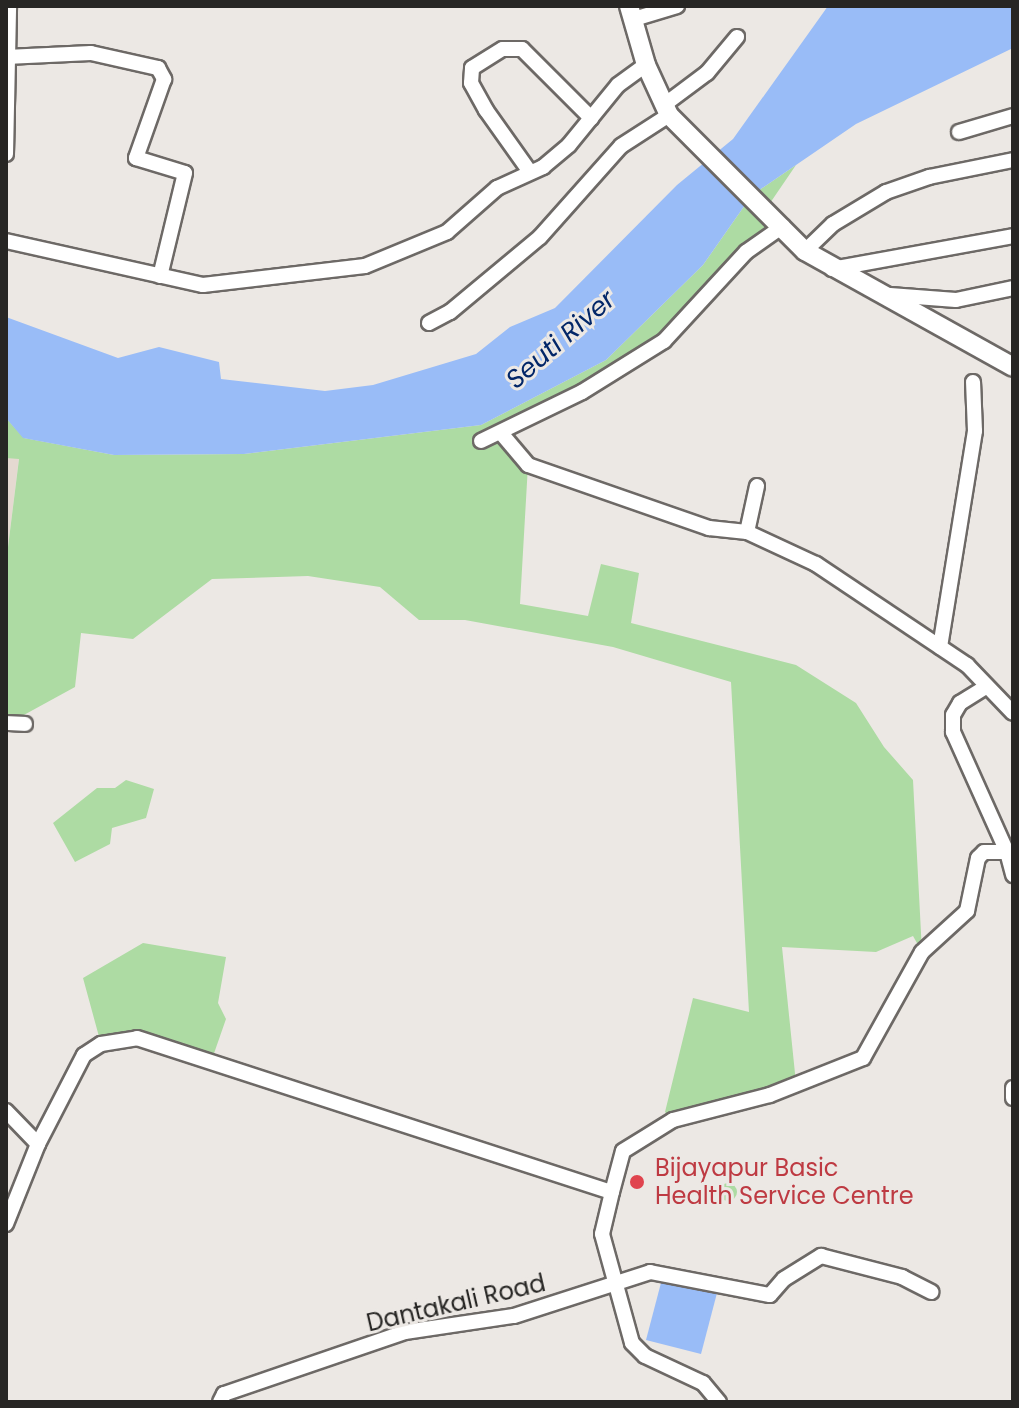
<!DOCTYPE html>
<style>
body{margin:0}
#map{position:relative;width:1019px;height:1408px;overflow:hidden;background:#ece8e4;font-family:Poppins,sans-serif}
div>[style]{position:absolute}
.built>*{inset:0;background:#e5d9d1}
.green>*{inset:0;background:#addba3}
.round{border-radius:50%}
.water>*{inset:0;background:#99bcf7}
.roads{filter:drop-shadow(2px 0 #6d6966) drop-shadow(-2px 0 #6d6966) drop-shadow(0 2px #6d6966) drop-shadow(0 -2px #6d6966)}
.minor>*{height:14px;margin:-7px;padding:0 7px;transform-origin:7px;border-radius:7px;background:#fff}
.tertiary>*{height:18px;margin:-9px;padding:0 9px;transform-origin:9px;border-radius:9px;background:#fff}
.dots>*{width:22px;height:22px;translate:-50% -50%;box-sizing:border-box;border:4px solid #ece8e4;border-radius:50%}
span{translate:-50% -50%;white-space:nowrap;text-align:center;line-height:1.15;-webkit-text-stroke:6px #ece8e4;paint-order:stroke}
.health-label{font-size:24px;color:#be3a42}
.left{translate:0 -50%;text-align:left}
.street-label{font-size:24px;color:#272624}
.water-label{font-size:26px;color:#022668;font-style:italic}
.frame{position:absolute;inset:0;border:8px solid #272624;pointer-events:none}
</style>
<div id="map">
<div class="built">
<div style="clip-path:polygon(6px 458px,19px 458px,6px 563px)"></div>
</div>
<div class="green">
<div style="clip-path:polygon(796px 165px,766px 209px,783px 226px,664px 341px,501px 433px,528px 465px,520px 604px,588px 616px,601px 564px,639px 573px,631px 623px,796px 665px,856px 703px,884px 747px,913px 780px,922px 952px,913px 936px,876px 952px,782px 947px,796px 1083px,673px 1120px,665px 1112px,693px 998px,749px 1012px,731px 682px,613px 647px,465px 620px,419px 620px,380px 587px,308px 576px,212px 579px,133px 639px,81px 633px,75px 687px,22px 716px,25px 724px,6px 723px,6px 563px,19px 459px,6px 458px,6px 418px,24px 438px,114px 455px,244px 454px,481px 425px,606px 360px,703px 265px,752px 195px)"></div>
<div style="clip-path:polygon(126px 780px,154px 789px,146px 818px,112px 828px,110px 844px,75px 862px,53px 823px,97px 788px,115px 788px)"></div>
<div style="clip-path:polygon(143px 943px,226px 957px,218px 1003px,226px 1019px,211px 1062px,138px 1038px,101px 1044px,83px 978px)"></div>
<div class="round" style="left:719px;top:1183px;width:18px;height:18px"></div>
</div>
<div class="water">
<div style="clip-path:polygon(828px 6px,1013px 6px,1013px 48px,856px 124px,752px 195px,703px 265px,606px 360px,481px 425px,244px 454px,114px 455px,23px 438px,6px 418px,6px 317px,118px 358px,159px 347px,219px 362px,221px 379px,325px 391px,373px 385px,476px 354px,510px 327px,555px 308px,677px 185px,733px 139px)"></div>
<div style="clip-path:polygon(662px 1279px,717px 1293px,701px 1354px,646px 1340px)"></div>
</div>
<div class="roads">
<div class="minor">
<div style="left:634px;top:19px;width:45px;rotate:-16.8deg"></div>
<div style="left:6px;top:57px;width:85px;rotate:-2.7deg"></div>
<div style="left:91px;top:53px;width:69px;rotate:12.6deg"></div>
<div style="left:158px;top:68px;width:13px;rotate:61deg"></div>
<div style="left:164px;top:79px;width:84px;rotate:109.5deg"></div>
<div style="left:136px;top:158px;width:51px;rotate:17deg"></div>
<div style="left:185px;top:173px;width:106px;rotate:103.6deg"></div>
<div style="left:664px;top:105px;width:54px;rotate:-36.7deg"></div>
<div style="left:707px;top:73px;width:47px;rotate:-50.2deg"></div>
<div style="left:959px;top:132px;width:56px;rotate:-16.5deg"></div>
<div style="left:6px;top:154px;width:148px;rotate:-88.8deg"></div>
<div style="left:530px;top:172px;width:76px;rotate:-125.4deg"></div>
<div style="left:486px;top:110px;width:31px;rotate:-119deg"></div>
<div style="left:471px;top:83px;width:15px;rotate:-86deg"></div>
<div style="left:472px;top:68px;width:36px;rotate:-32deg"></div>
<div style="left:503px;top:49px;width:19px"></div>
<div style="left:522px;top:49px;width:98px;rotate:45deg"></div>
<div style="left:6px;top:241px;width:202px;rotate:12.6deg"></div>
<div style="left:203px;top:285px;width:163px;rotate:-6.7deg"></div>
<div style="left:365px;top:266px;width:89px;rotate:-22.5deg"></div>
<div style="left:447px;top:232px;width:67px;rotate:-41.3deg"></div>
<div style="left:497px;top:188px;width:51px;rotate:-24.5deg"></div>
<div style="left:543px;top:167px;width:34px;rotate:-40deg"></div>
<div style="left:569px;top:145px;width:77px;rotate:-50.8deg"></div>
<div style="left:618px;top:85px;width:34px;rotate:-36deg"></div>
<div style="left:805px;top:251px;width:39px;rotate:-44deg"></div>
<div style="left:833px;top:224px;width:62px;rotate:-31.1deg"></div>
<div style="left:886px;top:192px;width:46px;rotate:-19.2deg"></div>
<div style="left:929px;top:177px;width:86px;rotate:-11.4deg"></div>
<div style="left:832px;top:269px;width:184px;rotate:-10.3deg"></div>
<div style="left:890px;top:295px;width:66px;rotate:4.3deg"></div>
<div style="left:956px;top:300px;width:58px;rotate:-11.9deg"></div>
<div style="left:429px;top:323px;width:24px;rotate:-28deg"></div>
<div style="left:450px;top:312px;width:117px;rotate:-39.8deg"></div>
<div style="left:540px;top:237px;width:122px;rotate:-48.3deg"></div>
<div style="left:621px;top:146px;width:57px;rotate:-32.9deg"></div>
<div style="left:501px;top:433px;width:42px;rotate:49.8deg"></div>
<div style="left:528px;top:465px;width:192px;rotate:19.2deg"></div>
<div style="left:709px;top:528px;width:38px;rotate:6deg"></div>
<div style="left:747px;top:532px;width:76px;rotate:24.9deg"></div>
<div style="left:816px;top:564px;width:182px;rotate:33.8deg"></div>
<div style="left:967px;top:665px;width:66px;rotate:46.2deg"></div>
<div style="left:481px;top:441px;width:112px;rotate:-25.9deg"></div>
<div style="left:582px;top:392px;width:97px;rotate:-31.9deg"></div>
<div style="left:664px;top:341px;width:121px;rotate:-47.3deg"></div>
<div style="left:746px;top:252px;width:45px;rotate:-35.1deg"></div>
<div style="left:747px;top:532px;width:47px;rotate:-77.7deg"></div>
<div style="left:940px;top:647px;width:219px;rotate:-80.8deg"></div>
<div style="left:975px;top:431px;width:49px;rotate:-92.3deg"></div>
<div style="left:6px;top:723px;width:19px;rotate:3deg"></div>
<div style="left:1007px;top:852px;width:24px;rotate:75deg"></div>
<div style="left:1013px;top:1088px;width:10px;rotate:90deg"></div>
<div style="left:6px;top:1111px;width:46px;rotate:45.9deg"></div>
<div style="left:612px;top:1192px;width:42px;rotate:-75deg"></div>
<div style="left:623px;top:1151px;width:59px;rotate:-31.8deg"></div>
<div style="left:673px;top:1120px;width:100px;rotate:-14.5deg"></div>
<div style="left:770px;top:1095px;width:100px;rotate:-21.7deg"></div>
<div style="left:863px;top:1058px;width:121px;rotate:-60.9deg"></div>
<div style="left:922px;top:952px;width:61px;rotate:-42.3deg"></div>
<div style="left:967px;top:911px;width:54px;rotate:-78.3deg"></div>
<div style="left:978px;top:858px;width:8px;rotate:-45deg"></div>
<div style="left:984px;top:852px;width:23px"></div>
<div style="left:1007px;top:852px;width:132px;rotate:-114.2deg"></div>
<div style="left:953px;top:732px;width:17px;rotate:-90deg"></div>
<div style="left:953px;top:715px;width:14px;rotate:-60deg"></div>
<div style="left:960px;top:703px;width:31px;rotate:-32deg"></div>
<div style="left:6px;top:1224px;width:86px;rotate:-68.2deg"></div>
<div style="left:38px;top:1144px;width:100px;rotate:-62.7deg"></div>
<div style="left:84px;top:1055px;width:20px;rotate:-33deg"></div>
<div style="left:101px;top:1044px;width:36px;rotate:-9deg"></div>
<div style="left:137px;top:1038px;width:499px;rotate:18deg"></div>
<div style="left:612px;top:1192px;width:43px;rotate:103.4deg"></div>
<div style="left:602px;top:1234px;width:113px;rotate:74.6deg"></div>
<div style="left:632px;top:1343px;width:18px;rotate:45deg"></div>
<div style="left:645px;top:1356px;width:64px;rotate:25deg"></div>
<div style="left:703px;top:1383px;width:25px;rotate:50deg"></div>
<div style="left:220px;top:1402px;width:9px;rotate:-63deg"></div>
<div style="left:224px;top:1394px;width:191px;rotate:-18.9deg"></div>
<div style="left:405px;top:1332px;width:110px;rotate:-8.4deg"></div>
<div style="left:514px;top:1316px;width:143px;rotate:-17.9deg"></div>
<div style="left:650px;top:1272px;width:122px;rotate:10.9deg"></div>
<div style="left:770px;top:1295px;width:21px;rotate:-49deg"></div>
<div style="left:784px;top:1279px;width:44px;rotate:-31.9deg"></div>
<div style="left:821px;top:1256px;width:84px;rotate:14.5deg"></div>
<div style="left:902px;top:1277px;width:33px;rotate:27deg"></div>
</div>
<div class="tertiary">
<div style="left:629px;top:6px;width:61px;rotate:73.9deg"></div>
<div style="left:646px;top:65px;width:55px;rotate:65.3deg"></div>
<div style="left:669px;top:115px;width:192px;rotate:45deg"></div>
<div style="left:805px;top:251px;width:238px;rotate:29.1deg"></div>
</div>
</div>
<div class="dots">
<div style="left:637px;top:1182px;background:#e0444e"></div>
</div>
<div class="health-label">
<span class="left" style="left:655px;top:1182px">Bijayapur Basic<br>Health Service Centre</span>
</div>
<div class="street-label">
<span style="left:456px;top:1303px;rotate:-13deg">Dantakali Road</span>
</div>
<div class="water-label">
<span style="left:561px;top:340px;rotate:-41deg">Seuti River</span>
</div>
<div class="frame"></div>
</div>
